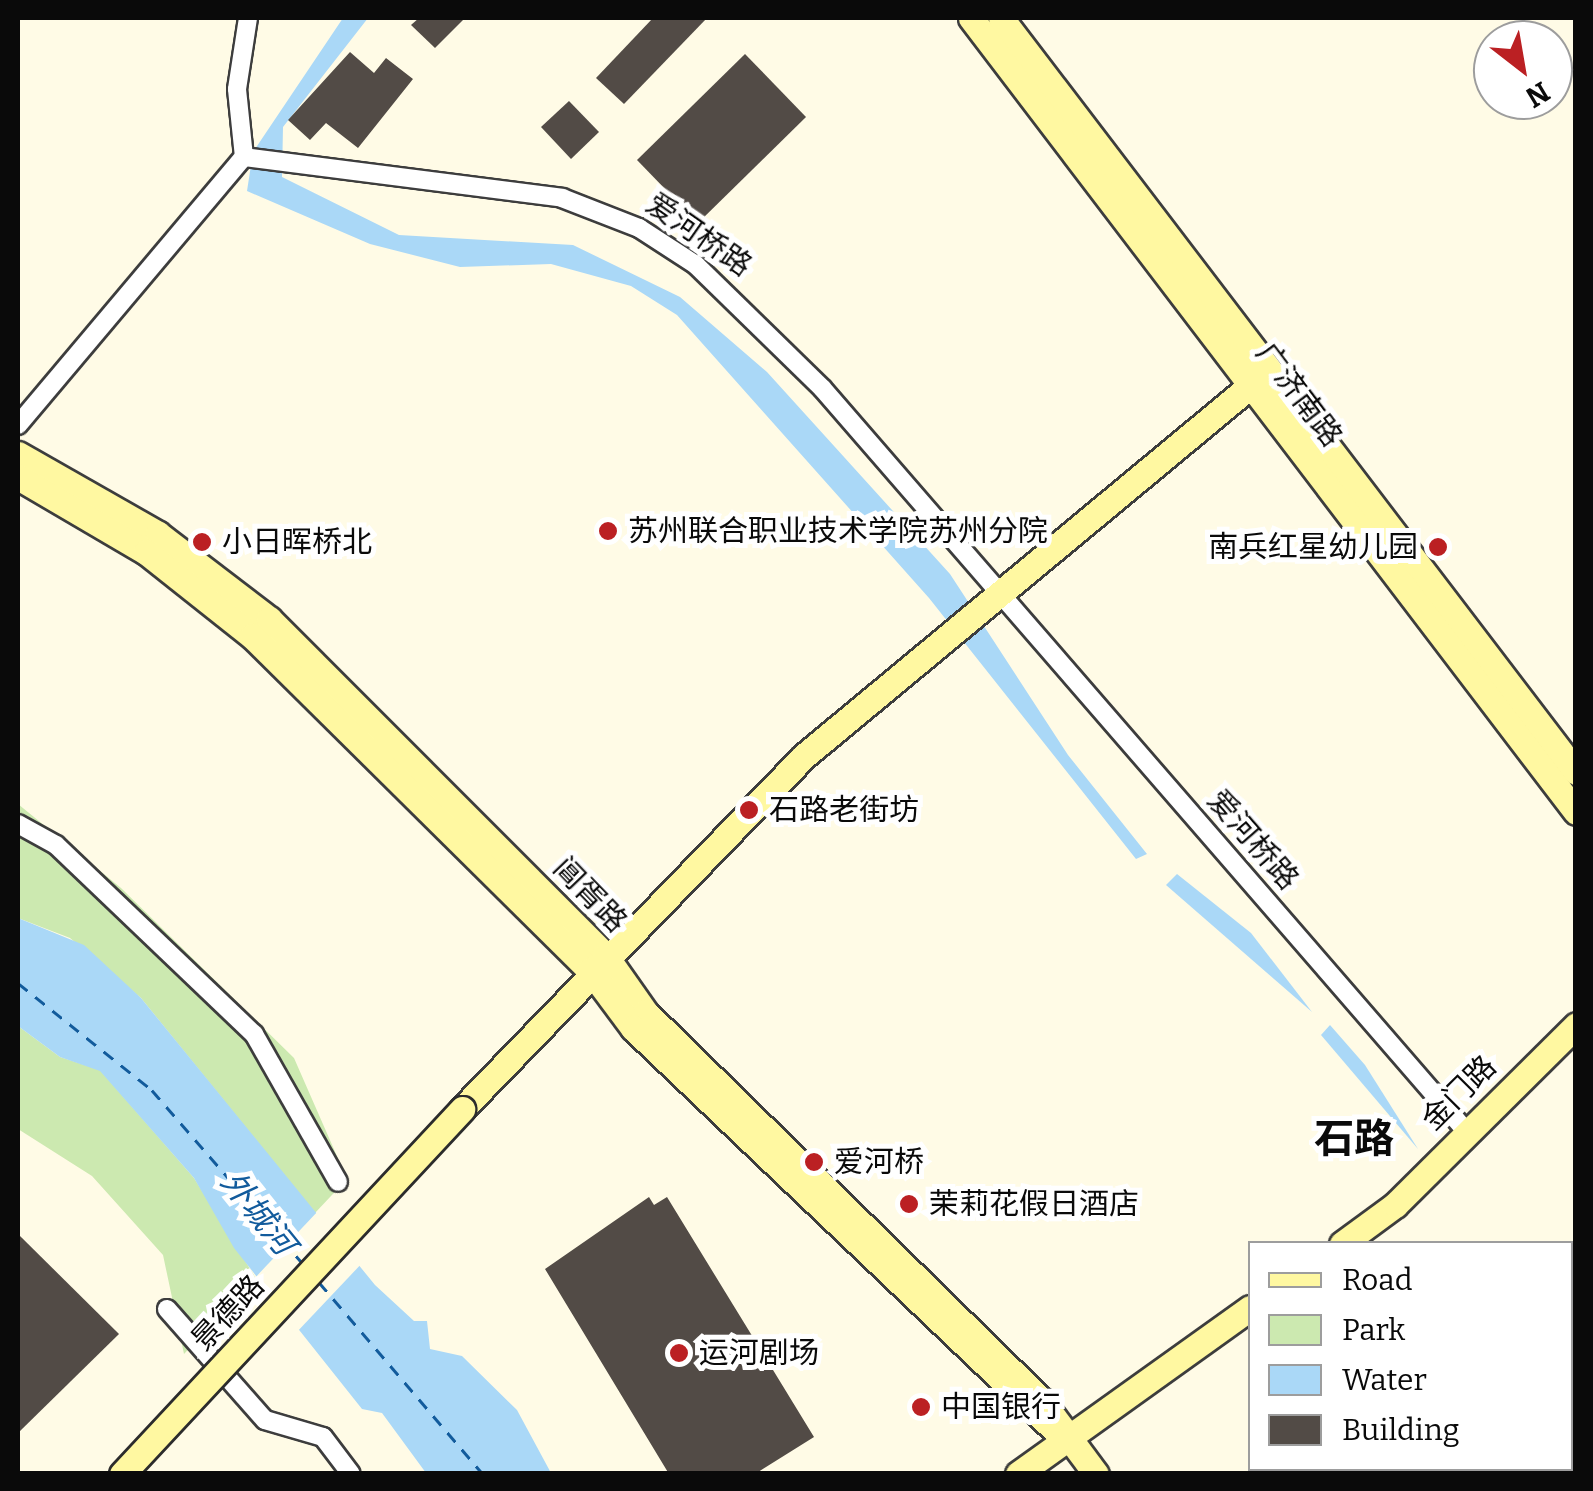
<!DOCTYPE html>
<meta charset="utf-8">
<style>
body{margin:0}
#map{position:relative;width:1593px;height:1491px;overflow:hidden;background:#fffbe6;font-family:Bitter,"Noto Sans SC",serif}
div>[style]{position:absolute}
.green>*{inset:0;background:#cce9b0}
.water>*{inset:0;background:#aad8f7}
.pier>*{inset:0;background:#fffbe6}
.ferry>*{height:2.5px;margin-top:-1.25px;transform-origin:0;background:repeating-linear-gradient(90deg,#125b9c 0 12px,transparent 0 22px)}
.building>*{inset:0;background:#524b46}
.roads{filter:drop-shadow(2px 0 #3d3d3d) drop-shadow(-2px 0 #3d3d3d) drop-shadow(0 2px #3d3d3d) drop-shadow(0 -2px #3d3d3d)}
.street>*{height:18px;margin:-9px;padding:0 9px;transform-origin:9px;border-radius:9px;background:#fff}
.secondary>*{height:25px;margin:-12.5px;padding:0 12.5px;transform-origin:12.5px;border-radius:12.5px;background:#fff8a1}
.bridges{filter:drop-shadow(2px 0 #2c2c2c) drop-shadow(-2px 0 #2c2c2c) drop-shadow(0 2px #2c2c2c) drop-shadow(0 -2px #2c2c2c)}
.secondary-bridge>*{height:25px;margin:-12.5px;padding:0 12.5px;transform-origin:12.5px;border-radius:12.5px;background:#fff8a1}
.dots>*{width:28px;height:28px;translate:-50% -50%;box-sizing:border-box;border:5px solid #fff;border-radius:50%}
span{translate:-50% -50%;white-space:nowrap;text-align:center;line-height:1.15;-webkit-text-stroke:10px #fff;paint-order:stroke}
.street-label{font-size:30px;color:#0a0a0a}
.poi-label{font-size:30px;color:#0a0a0a}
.left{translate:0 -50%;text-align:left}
.right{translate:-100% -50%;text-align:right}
.water-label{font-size:32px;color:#125b9c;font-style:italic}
.district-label{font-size:40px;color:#0a0a0a;font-weight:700}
.frame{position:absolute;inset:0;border:20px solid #0a0a0a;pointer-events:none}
.legend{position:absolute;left:1248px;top:1241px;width:325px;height:230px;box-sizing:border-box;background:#fff;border:2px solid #9d9d9d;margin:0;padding:12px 18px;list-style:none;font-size:30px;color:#0a0a0a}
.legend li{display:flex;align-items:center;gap:20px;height:50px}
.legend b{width:50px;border:2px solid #9d9d9d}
.north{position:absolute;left:1473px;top:20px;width:100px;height:100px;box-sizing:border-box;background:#fff;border:2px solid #9d9d9d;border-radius:50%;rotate:149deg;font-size:28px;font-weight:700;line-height:40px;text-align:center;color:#0a0a0a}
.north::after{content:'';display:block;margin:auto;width:35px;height:45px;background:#bb2023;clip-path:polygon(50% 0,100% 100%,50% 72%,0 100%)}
</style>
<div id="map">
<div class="green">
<div style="clip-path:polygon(18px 804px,121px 888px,294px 1058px,347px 1179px,315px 1213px,141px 998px,70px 938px,18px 918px)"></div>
<div style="clip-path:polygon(18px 1026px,60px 1057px,100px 1070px,194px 1178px,255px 1277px,184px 1354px,163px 1255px,92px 1176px,18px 1129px)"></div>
</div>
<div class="water">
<div style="clip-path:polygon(343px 18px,368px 18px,283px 127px,282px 177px,399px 235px,573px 245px,680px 297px,767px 372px,950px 574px,1068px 755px,1147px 854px,1136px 859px,929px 598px,677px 315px,631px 286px,551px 264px,460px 267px,370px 244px,247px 191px,253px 152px)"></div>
<div style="clip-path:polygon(1177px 874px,1251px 933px,1312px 1012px,1166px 885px)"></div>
<div style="clip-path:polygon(18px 918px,84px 945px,141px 998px,375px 1285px,414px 1321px,427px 1321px,430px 1349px,462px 1356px,517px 1410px,551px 1473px,426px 1473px,382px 1413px,362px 1409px,234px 1248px,194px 1178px,100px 1071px,60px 1057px,18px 1026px)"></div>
<div style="clip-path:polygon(1330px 1025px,1365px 1065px,1418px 1149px,1321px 1035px)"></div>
</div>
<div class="pier">
<div style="clip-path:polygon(319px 1210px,365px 1260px,295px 1334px,252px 1281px)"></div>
</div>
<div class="ferry">
<div style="left:18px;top:983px;width:171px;rotate:38.6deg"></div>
<div style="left:152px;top:1090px;width:232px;rotate:49deg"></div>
<div style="left:319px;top:1282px;width:253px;rotate:49.5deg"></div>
</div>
<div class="building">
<div style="clip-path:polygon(419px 18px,465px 18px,435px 48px,411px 25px)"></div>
<div style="clip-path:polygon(653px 18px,707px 18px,624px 104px,596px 78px)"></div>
<div style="clip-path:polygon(350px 52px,374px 73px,386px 58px,413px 79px,358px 148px,326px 123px,310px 140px,288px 120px)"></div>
<div style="clip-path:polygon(745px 54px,806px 117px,698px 223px,637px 160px)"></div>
<div style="clip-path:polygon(569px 101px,599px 132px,571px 159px,541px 127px)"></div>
<div style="clip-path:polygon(649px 1197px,654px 1205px,667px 1197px,814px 1437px,755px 1474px,669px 1474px,545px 1269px)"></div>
<div style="clip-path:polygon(18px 1234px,119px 1334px,18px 1433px)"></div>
</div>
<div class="roads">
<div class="street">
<div style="left:244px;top:157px;width:321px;rotate:7.3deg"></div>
<div style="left:562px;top:198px;width:83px;rotate:21.3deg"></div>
<div style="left:639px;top:228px;width:68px;rotate:33deg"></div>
<div style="left:696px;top:265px;width:176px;rotate:44.3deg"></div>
<div style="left:822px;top:388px;width:983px;rotate:49.08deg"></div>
<div style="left:18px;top:425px;width:351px;rotate:-49.9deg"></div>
<div style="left:244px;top:157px;width:68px;rotate:-95.9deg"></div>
<div style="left:237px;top:89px;width:72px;rotate:-81.2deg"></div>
<div style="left:18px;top:824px;width:43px;rotate:28.9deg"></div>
<div style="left:56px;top:845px;width:274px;rotate:43.7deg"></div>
<div style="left:254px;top:1034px;width:170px;rotate:60.4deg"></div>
<div style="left:167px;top:1309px;width:148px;rotate:48.6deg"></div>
<div style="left:265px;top:1420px;width:60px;rotate:16.3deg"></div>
<div style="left:323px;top:1437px;width:46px;rotate:52.9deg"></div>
</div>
<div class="secondary">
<div style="left:971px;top:18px;width:998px;rotate:52.69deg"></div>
<div style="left:1001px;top:18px;width:948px;rotate:52.67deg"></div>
<div style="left:18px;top:454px;width:161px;rotate:29.7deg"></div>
<div style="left:158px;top:534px;width:140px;rotate:37.4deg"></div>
<div style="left:269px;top:619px;width:475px;rotate:45deg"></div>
<div style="left:605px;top:955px;width:70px;rotate:54.9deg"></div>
<div style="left:645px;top:1012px;width:554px;rotate:44.42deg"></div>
<div style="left:1041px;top:1400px;width:92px;rotate:53.4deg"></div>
<div style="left:18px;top:477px;width:148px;rotate:30.4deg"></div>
<div style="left:146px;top:552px;width:135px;rotate:38.4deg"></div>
<div style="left:252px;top:636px;width:475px;rotate:44.7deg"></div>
<div style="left:590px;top:970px;width:72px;rotate:53.4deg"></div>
<div style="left:633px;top:1028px;width:583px;rotate:43.61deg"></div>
<div style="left:462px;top:1109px;width:492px;rotate:-45.9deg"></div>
<div style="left:804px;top:756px;width:603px;rotate:-39.68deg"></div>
<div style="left:1342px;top:1244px;width:66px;rotate:-36.3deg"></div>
<div style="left:1395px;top:1205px;width:255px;rotate:-44.8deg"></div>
<div style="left:1018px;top:1474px;width:285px;rotate:-35.6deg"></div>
</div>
</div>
<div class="bridges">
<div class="secondary-bridge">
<div style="left:122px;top:1474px;width:499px;rotate:-47deg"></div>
</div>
</div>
<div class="dots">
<div style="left:608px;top:531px;background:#bb2023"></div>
<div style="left:202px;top:542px;background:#bb2023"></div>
<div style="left:1438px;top:547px;background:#bb2023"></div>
<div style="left:749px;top:810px;background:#bb2023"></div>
<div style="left:814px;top:1162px;background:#bb2023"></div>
<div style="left:909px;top:1204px;background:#bb2023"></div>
<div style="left:679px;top:1353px;background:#bb2023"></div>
<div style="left:921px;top:1407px;background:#bb2023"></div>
</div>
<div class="street-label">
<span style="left:699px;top:235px;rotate:35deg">爱河桥路</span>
<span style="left:1299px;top:395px;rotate:53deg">广济南路</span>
<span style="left:1253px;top:840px;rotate:49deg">爱河桥路</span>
<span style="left:590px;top:895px;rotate:46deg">阊胥路</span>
<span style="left:1459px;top:1093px;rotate:-45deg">金门路</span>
<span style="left:228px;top:1313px;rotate:-47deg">景德路</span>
</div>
<div class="poi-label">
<span class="left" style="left:628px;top:531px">苏州联合职业技术学院苏州分院</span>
<span class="left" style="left:222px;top:542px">小日晖桥北</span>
<span class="right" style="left:1418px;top:547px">南兵红星幼儿园</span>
<span class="left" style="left:769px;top:810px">石路老街坊</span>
<span class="left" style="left:834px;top:1162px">爱河桥</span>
<span class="left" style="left:929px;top:1204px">茉莉花假日酒店</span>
<span class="left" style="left:699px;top:1353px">运河剧场</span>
<span class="left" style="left:941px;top:1407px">中国银行</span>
</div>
<div class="water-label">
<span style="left:258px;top:1213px;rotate:51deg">外城河</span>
</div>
<div class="district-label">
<span style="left:1354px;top:1139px">石路</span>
</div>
<div class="frame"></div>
<ul class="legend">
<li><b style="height:12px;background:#fff8a1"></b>Road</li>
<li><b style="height:28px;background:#cce9b0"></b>Park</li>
<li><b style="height:28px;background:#aad8f7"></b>Water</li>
<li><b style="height:28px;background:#524b46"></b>Building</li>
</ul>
<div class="north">N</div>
</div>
